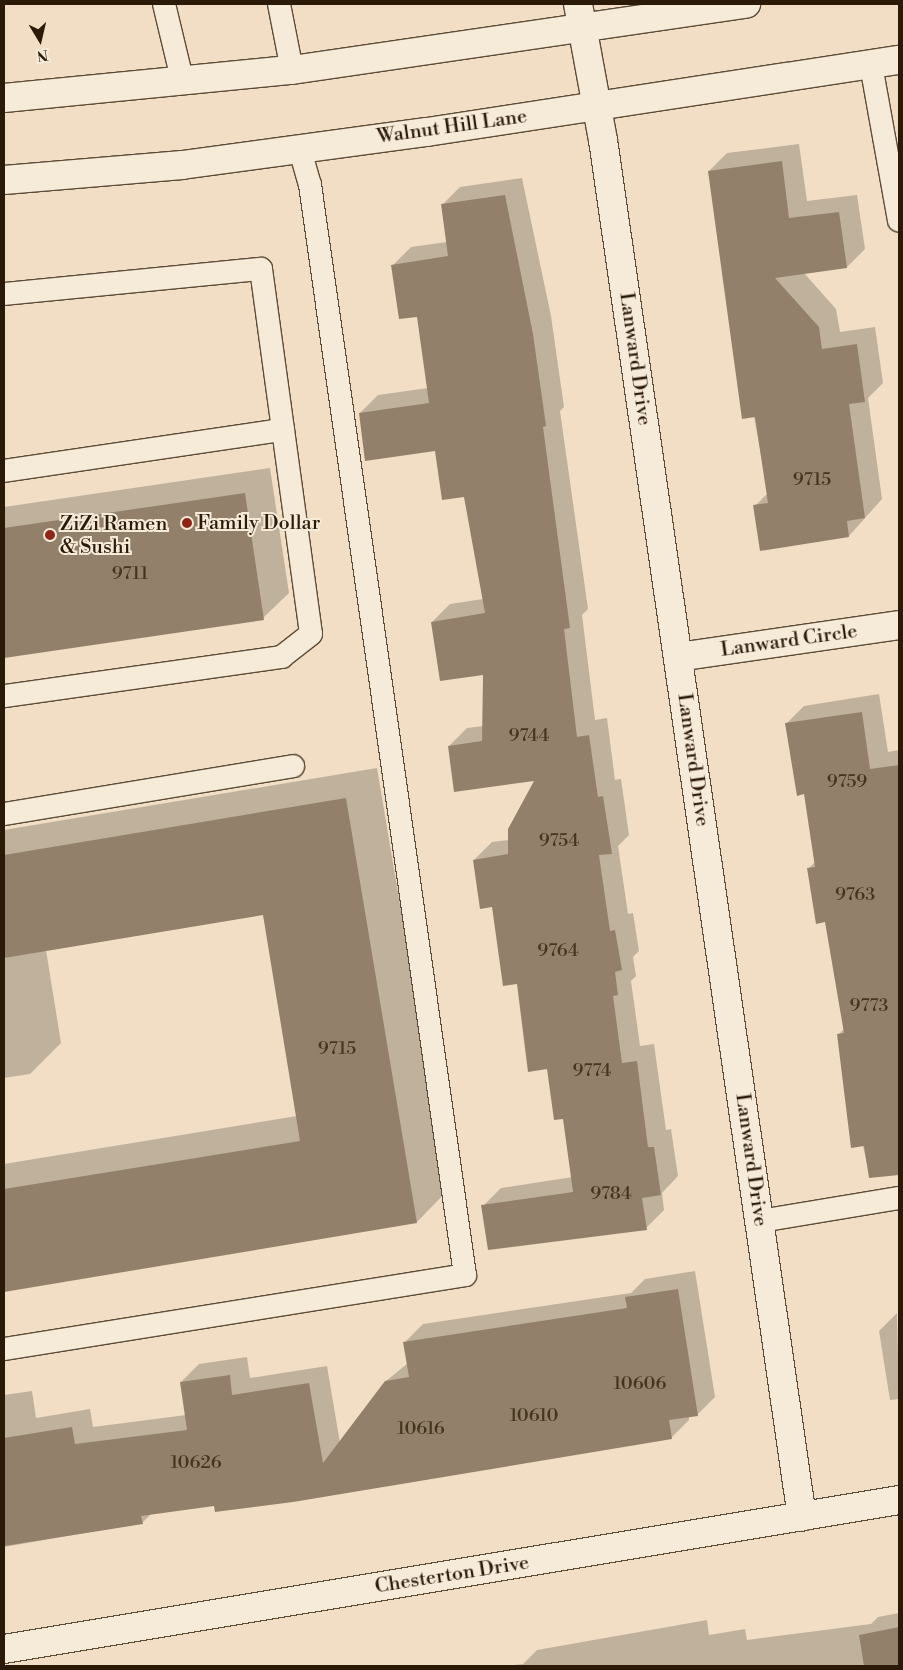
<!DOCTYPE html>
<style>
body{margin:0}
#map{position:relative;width:903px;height:1670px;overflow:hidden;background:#f1dec5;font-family:"Libre Bodoni",serif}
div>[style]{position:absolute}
.shadow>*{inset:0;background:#0003}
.building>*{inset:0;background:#92806a}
.roads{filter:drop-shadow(1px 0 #5c4b36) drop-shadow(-1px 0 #5c4b36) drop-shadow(0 1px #5c4b36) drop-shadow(0 -1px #5c4b36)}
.lane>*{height:22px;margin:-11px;padding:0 11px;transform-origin:11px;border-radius:11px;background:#f6ead9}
.street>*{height:28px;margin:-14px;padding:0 14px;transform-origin:14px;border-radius:14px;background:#f6ead9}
.secondary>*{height:28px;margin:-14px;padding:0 14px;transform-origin:14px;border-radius:14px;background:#f6ead9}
.dots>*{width:14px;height:14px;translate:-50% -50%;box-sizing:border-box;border:2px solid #f6ead9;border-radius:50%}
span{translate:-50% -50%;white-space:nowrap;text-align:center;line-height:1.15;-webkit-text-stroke:4px #f6ead9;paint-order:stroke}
.number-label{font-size:18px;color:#453420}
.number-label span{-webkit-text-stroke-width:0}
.street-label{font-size:20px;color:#2b1a07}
.poi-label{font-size:20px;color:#2b1a07}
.left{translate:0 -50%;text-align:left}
.frame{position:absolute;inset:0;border:5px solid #2b1a07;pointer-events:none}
.north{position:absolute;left:15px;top:15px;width:50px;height:50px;-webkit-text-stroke:4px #f6ead9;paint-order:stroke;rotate:171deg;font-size:14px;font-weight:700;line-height:20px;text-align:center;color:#2b1a07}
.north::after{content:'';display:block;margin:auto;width:18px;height:22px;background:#2b1a07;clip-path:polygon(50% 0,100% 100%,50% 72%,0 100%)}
</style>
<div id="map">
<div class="shadow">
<div style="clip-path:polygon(799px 144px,807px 201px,857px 195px,865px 249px,847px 267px,804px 273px,836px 309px,840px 332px,875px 327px,883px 383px,868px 398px,882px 499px,849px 536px,755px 506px,768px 493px,709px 171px,727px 153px)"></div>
<div style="clip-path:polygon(522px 178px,551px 316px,564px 407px,560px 411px,588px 609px,582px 615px,595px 720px,607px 718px,615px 780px,621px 779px,629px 835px,618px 846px,628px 914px,633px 913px,639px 951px,633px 957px,636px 976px,631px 981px,640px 1046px,654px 1044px,666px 1130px,671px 1129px,678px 1176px,662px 1193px,664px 1210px,646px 1228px,483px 1206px,501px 1188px,573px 1177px,564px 1117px,493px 905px,474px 860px,492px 842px,509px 840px,536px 779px,449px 746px,467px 728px,483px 726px,484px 673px,432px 622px,450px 604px,483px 599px,465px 496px,436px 450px,360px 413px,378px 395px,428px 388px,418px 315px,393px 265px,411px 247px,447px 242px,442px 205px,460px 187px)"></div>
<div style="clip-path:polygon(270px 468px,289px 593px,263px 618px,4px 657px,4px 507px)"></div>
<div style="clip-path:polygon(879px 694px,888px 752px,899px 750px,899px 1173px,870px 1177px,838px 1035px,844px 1029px,826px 921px,808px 869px,816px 861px,805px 793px,786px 724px,804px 706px)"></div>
<div style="clip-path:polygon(377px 768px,448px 1190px,417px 1222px,4px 1290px,4px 1164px,297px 1116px,264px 914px,46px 950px,61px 1043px,30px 1074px,4px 1078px,4px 830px)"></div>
<div style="clip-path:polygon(695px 1271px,715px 1397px,697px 1415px,689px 1416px,689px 1420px,671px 1438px,151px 1514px,142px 1523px,4px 1547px,4px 1395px,32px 1391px,36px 1418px,90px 1409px,93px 1427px,186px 1415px,181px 1382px,199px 1364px,247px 1357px,250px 1378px,327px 1366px,340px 1443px,386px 1381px,408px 1363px,405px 1342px,423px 1324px,631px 1293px,645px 1279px)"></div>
<div style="clip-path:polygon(897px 1313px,899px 1399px,890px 1400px,879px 1331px)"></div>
<div style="clip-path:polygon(899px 1613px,899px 1666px,506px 1666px,523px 1664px,537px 1650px,707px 1620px,709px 1635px,745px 1629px,747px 1640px,871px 1624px,878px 1617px)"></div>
</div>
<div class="building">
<div style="clip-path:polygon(782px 161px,789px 218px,839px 212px,847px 268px,775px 278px,819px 327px,822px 349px,857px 344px,865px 402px,849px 404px,865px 518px,847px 521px,849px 537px,760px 551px,753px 505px,768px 503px,755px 417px,742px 419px,708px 171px)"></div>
<div style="clip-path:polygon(505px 195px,533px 334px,546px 426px,543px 427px,570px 628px,564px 629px,577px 737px,589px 735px,598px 797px,603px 796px,612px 854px,599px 855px,610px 931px,615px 930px,622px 970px,615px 972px,618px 995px,613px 996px,622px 1063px,637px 1061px,648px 1147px,654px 1147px,661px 1195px,642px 1198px,647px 1230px,488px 1250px,481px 1205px,573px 1192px,563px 1119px,554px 1120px,547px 1069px,528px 1072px,517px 984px,503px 986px,492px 907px,480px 909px,473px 860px,508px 854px,508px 829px,534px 781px,454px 792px,448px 746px,482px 741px,483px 675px,440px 681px,431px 622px,485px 613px,464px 497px,442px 500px,435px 451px,365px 461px,359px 413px,429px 403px,417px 317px,399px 319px,391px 265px,448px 256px,441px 204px)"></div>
<div style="clip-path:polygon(245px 493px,264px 620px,4px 658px,4px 528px)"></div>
<div style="clip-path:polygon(862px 712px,870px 769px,899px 765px,899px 1175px,869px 1178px,864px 1146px,851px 1148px,837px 1034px,844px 1033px,825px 922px,816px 924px,807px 868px,815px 867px,804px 794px,797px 796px,785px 723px)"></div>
<div style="clip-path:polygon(346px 798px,417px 1223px,4px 1292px,4px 1189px,300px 1141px,263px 915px,4px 958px,4px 855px)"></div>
<div style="clip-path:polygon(678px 1289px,698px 1416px,669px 1420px,672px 1439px,293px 1502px,215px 1512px,214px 1506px,141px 1516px,143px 1524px,4px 1546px,4px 1438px,72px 1427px,75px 1444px,187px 1430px,180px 1382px,230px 1375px,232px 1395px,309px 1383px,323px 1463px,385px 1381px,409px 1377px,403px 1342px,627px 1308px,625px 1297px)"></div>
<div style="clip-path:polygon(899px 1627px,899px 1666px,864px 1666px,859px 1635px)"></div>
</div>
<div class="roads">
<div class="lane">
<div style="left:164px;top:4px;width:81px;rotate:76.5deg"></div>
<div style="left:279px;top:4px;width:67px;rotate:78.9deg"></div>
<div style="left:871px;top:65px;width:158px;rotate:79.8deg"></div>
<div style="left:4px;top:294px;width:258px;rotate:-5.6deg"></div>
<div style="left:261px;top:269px;width:368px;rotate:82.2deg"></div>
<div style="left:311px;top:634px;width:37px;rotate:142deg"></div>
<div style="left:282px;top:657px;width:281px;rotate:172deg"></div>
<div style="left:4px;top:471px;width:282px;rotate:-8.4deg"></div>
<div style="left:4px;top:814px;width:293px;rotate:-9.4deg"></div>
<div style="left:760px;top:1221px;width:141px;rotate:-9.4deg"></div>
<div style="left:4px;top:1349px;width:467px;rotate:-9.1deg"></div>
<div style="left:465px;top:1275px;width:1101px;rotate:-98.09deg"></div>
<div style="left:310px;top:185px;width:37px;rotate:-106deg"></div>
</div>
<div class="street">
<div style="left:578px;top:4px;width:138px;rotate:79.6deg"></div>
<div style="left:603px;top:140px;width:1391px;rotate:81.78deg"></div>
<div style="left:678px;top:657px;width:223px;rotate:-8.2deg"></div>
<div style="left:4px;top:1649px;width:907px;rotate:-9.45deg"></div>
</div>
<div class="secondary">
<div style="left:4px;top:98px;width:289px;rotate:-5.6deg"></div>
<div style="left:292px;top:70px;width:459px;rotate:-8.3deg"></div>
<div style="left:4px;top:180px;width:179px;rotate:-4.8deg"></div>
<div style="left:182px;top:165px;width:247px;rotate:-7.7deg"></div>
<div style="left:427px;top:132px;width:477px;rotate:-8.7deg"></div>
</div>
</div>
<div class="dots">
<div style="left:187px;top:523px;background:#8f2418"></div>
<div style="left:50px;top:535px;background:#8f2418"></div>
</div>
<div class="number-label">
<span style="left:812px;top:480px">9715</span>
<span style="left:130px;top:574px">9711</span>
<span style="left:529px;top:736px">9744</span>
<span style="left:847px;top:782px">9759</span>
<span style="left:559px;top:841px">9754</span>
<span style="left:855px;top:895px">9763</span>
<span style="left:558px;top:951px">9764</span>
<span style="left:869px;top:1006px">9773</span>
<span style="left:337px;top:1049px">9715</span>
<span style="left:592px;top:1071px">9774</span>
<span style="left:611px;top:1194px">9784</span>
<span style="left:640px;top:1384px">10606</span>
<span style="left:534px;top:1416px">10610</span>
<span style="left:421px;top:1429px">10616</span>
<span style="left:196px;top:1463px">10626</span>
</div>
<div class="street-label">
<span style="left:452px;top:127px;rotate:-8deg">Walnut Hill Lane</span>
<span style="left:635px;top:359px;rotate:82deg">Lanward Drive</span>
<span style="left:789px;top:641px;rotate:-8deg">Lanward Circle</span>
<span style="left:693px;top:760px;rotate:82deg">Lanward Drive</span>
<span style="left:751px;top:1160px;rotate:82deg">Lanward Drive</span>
<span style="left:452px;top:1575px;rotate:-9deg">Chesterton Drive</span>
</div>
<div class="poi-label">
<span class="left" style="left:197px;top:523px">Family Dollar</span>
<span class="left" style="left:60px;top:536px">ZiZi Ramen<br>&amp; Sushi</span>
</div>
<div class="frame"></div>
<div class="north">N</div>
</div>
